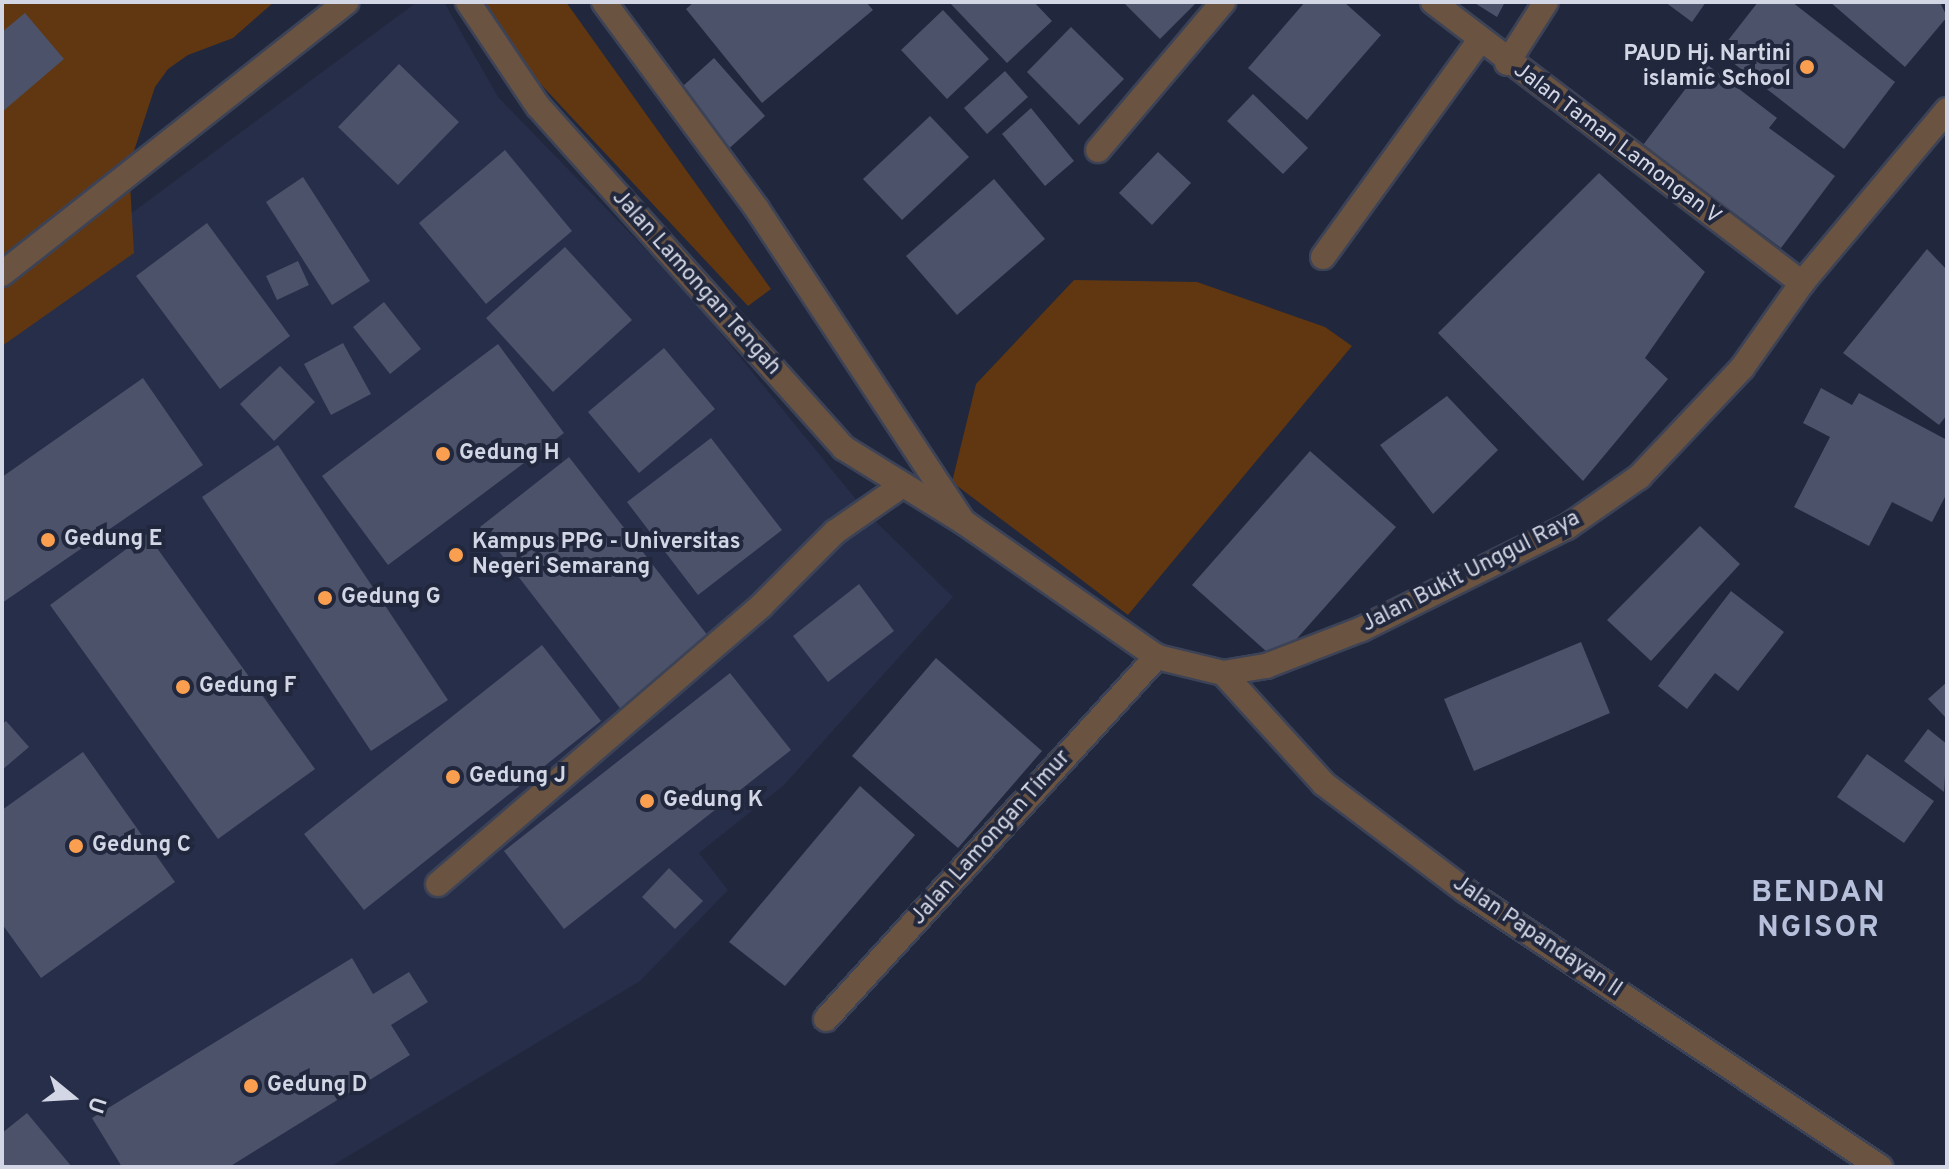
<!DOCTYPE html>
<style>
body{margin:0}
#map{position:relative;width:1949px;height:1169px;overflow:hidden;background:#21273c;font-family:Overpass,sans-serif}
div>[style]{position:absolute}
.built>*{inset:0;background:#272e49}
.green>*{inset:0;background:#603711}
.building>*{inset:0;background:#4b526a}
.roads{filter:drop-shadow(2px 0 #3d4357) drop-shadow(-2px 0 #3d4357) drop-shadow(0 2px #3d4357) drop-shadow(0 -2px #3d4357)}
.lane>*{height:24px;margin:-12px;padding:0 12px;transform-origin:12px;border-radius:12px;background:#6a5341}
.street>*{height:24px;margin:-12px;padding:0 12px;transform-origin:12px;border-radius:12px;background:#6a5341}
.dots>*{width:22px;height:22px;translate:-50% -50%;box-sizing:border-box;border:4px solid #21273c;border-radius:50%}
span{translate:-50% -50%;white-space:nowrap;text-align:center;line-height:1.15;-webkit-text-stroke:8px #21273c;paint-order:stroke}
.poi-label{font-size:22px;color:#d3d7e5;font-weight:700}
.right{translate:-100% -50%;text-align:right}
.left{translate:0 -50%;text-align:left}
.street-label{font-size:22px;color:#d3d7e5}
.district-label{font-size:30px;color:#b7c0db;font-weight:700;letter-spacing:2px}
.frame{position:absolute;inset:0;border:4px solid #d3d7e5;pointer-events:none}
.north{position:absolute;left:32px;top:1057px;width:80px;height:80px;-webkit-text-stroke:6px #21273c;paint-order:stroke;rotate:108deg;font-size:22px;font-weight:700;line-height:32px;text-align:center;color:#d3d7e5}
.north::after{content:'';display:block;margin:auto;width:28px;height:36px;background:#d3d7e5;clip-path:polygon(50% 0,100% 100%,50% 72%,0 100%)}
</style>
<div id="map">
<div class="built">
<div style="clip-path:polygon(417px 2px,444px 2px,498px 97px,688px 293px,867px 513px,953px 597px,784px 785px,699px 853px,728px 890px,640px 981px,330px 1167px,2px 1167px,2px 309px)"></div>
</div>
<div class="green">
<div style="clip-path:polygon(2px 2px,274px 2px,233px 38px,188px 55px,168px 69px,155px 87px,129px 166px,134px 253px,2px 346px)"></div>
<div style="clip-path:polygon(481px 2px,566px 2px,771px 289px,748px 306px,505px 46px)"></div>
<div style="clip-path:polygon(1074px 280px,1197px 282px,1325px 327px,1352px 346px,1128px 615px,952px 482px,976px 384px)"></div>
</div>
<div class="building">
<div style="clip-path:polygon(694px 2px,866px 2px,873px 10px,762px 103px,686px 9px)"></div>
<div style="clip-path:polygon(949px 2px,1034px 2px,1052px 21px,1007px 63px)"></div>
<div style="clip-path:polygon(1123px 2px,1197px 2px,1160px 39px)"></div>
<div style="clip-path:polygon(1305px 2px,1344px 2px,1381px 35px,1307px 120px,1248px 68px)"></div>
<div style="clip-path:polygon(1473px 2px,1505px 2px,1497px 17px)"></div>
<div style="clip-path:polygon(1665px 2px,1706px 2px,1692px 22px)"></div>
<div style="clip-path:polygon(1758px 2px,1792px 2px,1895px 82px,1844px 149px,1719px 52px)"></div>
<div style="clip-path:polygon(1830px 2px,1940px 2px,1947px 17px,1905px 67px)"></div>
<div style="clip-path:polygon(943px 10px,989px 59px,947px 99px,901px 50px)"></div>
<div style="clip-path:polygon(25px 13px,64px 59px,2px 112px,2px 32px)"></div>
<div style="clip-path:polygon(1071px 27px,1124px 79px,1079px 125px,1027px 72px)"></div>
<div style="clip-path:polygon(714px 58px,765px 116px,724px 153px,673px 95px)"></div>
<div style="clip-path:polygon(1705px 63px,1777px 118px,1769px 128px,1835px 176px,1781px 248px,1643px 145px)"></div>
<div style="clip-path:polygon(399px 64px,459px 122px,398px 185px,338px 127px)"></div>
<div style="clip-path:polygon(1005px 71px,1028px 97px,987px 134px,964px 108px)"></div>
<div style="clip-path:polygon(1253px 94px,1308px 148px,1283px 174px,1227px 121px)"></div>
<div style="clip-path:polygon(1031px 108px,1074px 161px,1045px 186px,1002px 134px)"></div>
<div style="clip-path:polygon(930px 116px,969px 157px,902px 220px,863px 179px)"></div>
<div style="clip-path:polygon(505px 150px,572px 231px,486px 304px,419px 223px)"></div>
<div style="clip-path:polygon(1158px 152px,1191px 183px,1152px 225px,1119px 193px)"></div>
<div style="clip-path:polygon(1599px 173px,1705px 272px,1645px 358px,1668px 379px,1583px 481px,1438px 333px)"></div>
<div style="clip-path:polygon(303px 177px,370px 281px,332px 305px,266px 202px)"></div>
<div style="clip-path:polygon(994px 179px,1045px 239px,957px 315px,906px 256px)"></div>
<div style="clip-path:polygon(207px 223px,290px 336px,220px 389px,136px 276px)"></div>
<div style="clip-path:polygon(565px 247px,632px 320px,553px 392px,486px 318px)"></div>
<div style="clip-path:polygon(1927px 249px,1947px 270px,1947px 415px,1939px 425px,1843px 353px)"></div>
<div style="clip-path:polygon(298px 261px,309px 285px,277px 300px,266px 276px)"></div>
<div style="clip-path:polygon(384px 302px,421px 349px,390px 374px,353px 327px)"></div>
<div style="clip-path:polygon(343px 343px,371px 394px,331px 415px,304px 364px)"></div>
<div style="clip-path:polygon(498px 344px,564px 433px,388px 565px,322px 476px)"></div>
<div style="clip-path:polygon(664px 348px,715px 409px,639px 473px,588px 412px)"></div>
<div style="clip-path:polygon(280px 366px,315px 402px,274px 441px,240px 404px)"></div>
<div style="clip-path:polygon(143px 378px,203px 465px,2px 603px,2px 477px)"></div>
<div style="clip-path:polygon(1821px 388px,1852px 405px,1859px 393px,1947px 440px,1947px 493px,1932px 522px,1892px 502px,1869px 546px,1794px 507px,1830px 437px,1803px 423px)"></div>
<div style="clip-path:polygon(1447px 396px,1498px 450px,1433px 514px,1380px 445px)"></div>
<div style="clip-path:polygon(711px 438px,782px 530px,698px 595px,627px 502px)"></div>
<div style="clip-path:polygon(278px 445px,448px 700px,371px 751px,202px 497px)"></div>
<div style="clip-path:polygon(1310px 451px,1396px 527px,1277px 661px,1192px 585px)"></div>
<div style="clip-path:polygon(569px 457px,712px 641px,623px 712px,480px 527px)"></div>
<div style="clip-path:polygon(1700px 526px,1740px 564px,1651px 661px,1607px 620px)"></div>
<div style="clip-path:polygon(147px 534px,315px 769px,218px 839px,50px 605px)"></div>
<div style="clip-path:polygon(859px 584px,894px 631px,828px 682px,793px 636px)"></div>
<div style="clip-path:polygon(1731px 591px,1784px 632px,1738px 691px,1715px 673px,1687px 709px,1658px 686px)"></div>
<div style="clip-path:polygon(1581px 642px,1610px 713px,1474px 771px,1444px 699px)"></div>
<div style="clip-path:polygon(542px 645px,601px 721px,364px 910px,304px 834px)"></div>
<div style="clip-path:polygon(936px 658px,1042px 751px,958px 848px,852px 756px)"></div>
<div style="clip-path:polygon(730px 673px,791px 750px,564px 929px,504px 851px)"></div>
<div style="clip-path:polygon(1947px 682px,1947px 719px,1928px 699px)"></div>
<div style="clip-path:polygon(6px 721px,29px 747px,2px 770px,2px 724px)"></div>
<div style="clip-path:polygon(1928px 729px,1947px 744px,1944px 792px,1904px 761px)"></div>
<div style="clip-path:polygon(83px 752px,175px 882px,41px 978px,2px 924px,2px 810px)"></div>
<div style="clip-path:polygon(1867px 754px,1934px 801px,1904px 843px,1837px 797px)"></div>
<div style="clip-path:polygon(860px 786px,915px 835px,785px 986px,729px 942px)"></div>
<div style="clip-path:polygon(669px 868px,703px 901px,675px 929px,642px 897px)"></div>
<div style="clip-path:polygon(352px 958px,373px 994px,409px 972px,428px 1002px,391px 1025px,410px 1055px,229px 1167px,122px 1167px,92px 1118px)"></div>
<div style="clip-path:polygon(27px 1113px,72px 1167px,2px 1167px,2px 1133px)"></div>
</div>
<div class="roads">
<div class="lane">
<div style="left:2px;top:274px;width:439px;rotate:-38.3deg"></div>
</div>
<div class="street">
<div style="left:468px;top:2px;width:125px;rotate:56.1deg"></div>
<div style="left:538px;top:106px;width:459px;rotate:48.2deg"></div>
<div style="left:844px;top:448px;width:142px;rotate:31.8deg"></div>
<div style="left:965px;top:523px;width:234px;rotate:34.9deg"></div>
<div style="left:1157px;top:657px;width:68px;rotate:13.6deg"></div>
<div style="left:1223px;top:673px;width:44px;rotate:-9.2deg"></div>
<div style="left:1266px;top:666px;width:103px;rotate:-21.1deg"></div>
<div style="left:1362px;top:629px;width:229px;rotate:-26.5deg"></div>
<div style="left:1567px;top:527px;width:88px;rotate:-34.8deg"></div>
<div style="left:1639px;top:477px;width:150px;rotate:-46.6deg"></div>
<div style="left:1742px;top:368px;width:104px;rotate:-54.8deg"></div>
<div style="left:1802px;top:283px;width:226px;rotate:-50deg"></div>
<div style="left:604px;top:2px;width:257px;rotate:53.5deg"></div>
<div style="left:757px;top:209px;width:370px;rotate:56.6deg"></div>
<div style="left:1433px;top:2px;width:464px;rotate:37.3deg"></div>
<div style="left:1507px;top:63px;width:72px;rotate:-57.4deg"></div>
<div style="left:1098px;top:150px;width:194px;rotate:-49.8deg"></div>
<div style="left:1323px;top:257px;width:268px;rotate:-54.1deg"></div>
<div style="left:1223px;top:673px;width:150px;rotate:47.7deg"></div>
<div style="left:1324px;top:784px;width:178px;rotate:37deg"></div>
<div style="left:1466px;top:891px;width:498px;rotate:33.7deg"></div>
<div style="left:438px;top:884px;width:426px;rotate:-40.7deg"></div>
<div style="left:761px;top:606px;width:105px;rotate:-45deg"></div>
<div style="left:835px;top:532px;width:83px;rotate:-34.7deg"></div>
<div style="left:826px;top:1019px;width:491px;rotate:-47.6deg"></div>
</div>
</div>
<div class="dots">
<div style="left:1807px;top:67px;background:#fa9f4f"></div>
<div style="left:443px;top:454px;background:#fa9f4f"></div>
<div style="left:48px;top:540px;background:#fa9f4f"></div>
<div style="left:456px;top:555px;background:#fa9f4f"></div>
<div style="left:325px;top:598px;background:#fa9f4f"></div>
<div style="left:183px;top:687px;background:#fa9f4f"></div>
<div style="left:453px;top:777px;background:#fa9f4f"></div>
<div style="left:647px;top:801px;background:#fa9f4f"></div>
<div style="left:76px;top:846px;background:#fa9f4f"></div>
<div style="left:251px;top:1086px;background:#fa9f4f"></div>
</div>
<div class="poi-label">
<span class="right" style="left:1791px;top:67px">PAUD Hj. Nartini<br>islamic School</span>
<span class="left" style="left:459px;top:454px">Gedung H</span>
<span class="left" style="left:64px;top:540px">Gedung E</span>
<span class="left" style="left:472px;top:555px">Kampus PPG - Universitas<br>Negeri Semarang</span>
<span class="left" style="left:341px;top:598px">Gedung G</span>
<span class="left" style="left:199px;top:687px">Gedung F</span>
<span class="left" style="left:469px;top:777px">Gedung J</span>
<span class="left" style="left:663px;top:801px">Gedung K</span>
<span class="left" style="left:92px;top:846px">Gedung C</span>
<span class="left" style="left:267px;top:1086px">Gedung D</span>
</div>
<div class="street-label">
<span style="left:1617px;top:144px;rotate:37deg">Jalan Taman Lamongan V</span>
<span style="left:696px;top:283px;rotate:48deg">Jalan Lamongan Tengah</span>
<span style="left:1471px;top:572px;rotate:-27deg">Jalan Bukit Unggul Raya</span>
<span style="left:991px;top:838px;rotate:-48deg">Jalan Lamongan Timur</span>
<span style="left:1537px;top:937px;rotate:34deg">Jalan Papandayan II</span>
</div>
<div class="district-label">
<span style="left:1819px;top:911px">BENDAN<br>NGISOR</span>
</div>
<div class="frame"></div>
<div class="north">U</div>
</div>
